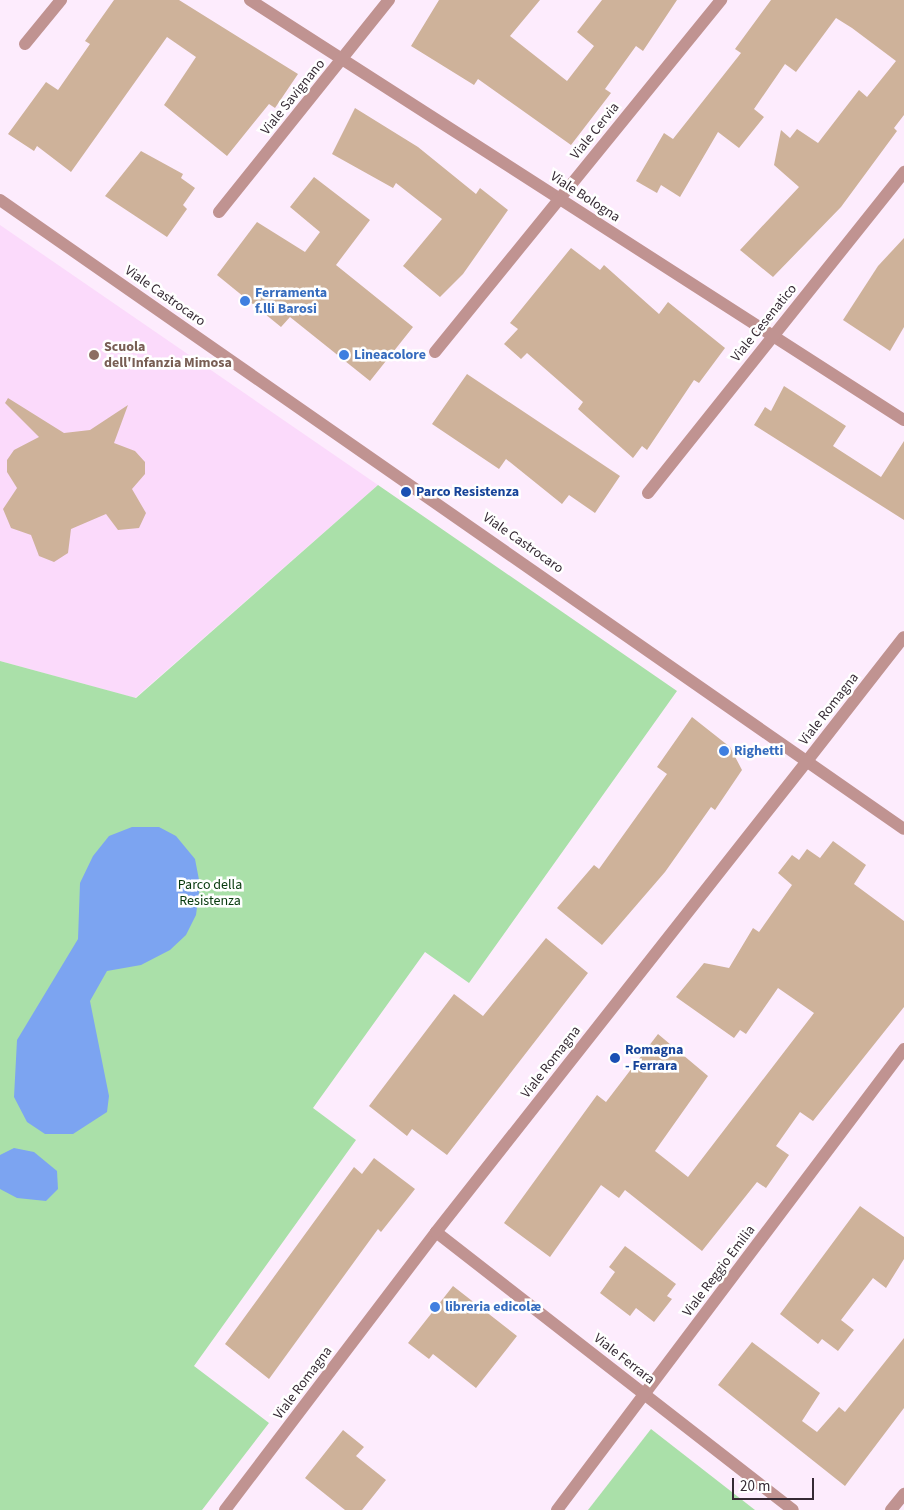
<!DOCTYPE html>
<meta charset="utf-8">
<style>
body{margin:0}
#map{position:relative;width:904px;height:1510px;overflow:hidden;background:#fdecfd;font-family:"Source Sans 3",sans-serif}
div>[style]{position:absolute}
.built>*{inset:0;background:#fbdafb}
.green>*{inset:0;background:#aae0a9}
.water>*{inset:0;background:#7ca4f1}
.building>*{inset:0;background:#ceb29a}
.minor>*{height:12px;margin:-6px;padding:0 6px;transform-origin:6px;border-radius:6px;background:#c09391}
.tertiary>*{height:12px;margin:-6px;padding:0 6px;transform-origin:6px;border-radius:6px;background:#c09391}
.dots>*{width:14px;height:14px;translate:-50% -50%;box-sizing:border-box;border:2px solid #fff;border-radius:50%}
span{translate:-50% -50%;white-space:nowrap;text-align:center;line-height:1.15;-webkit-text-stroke:5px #fff;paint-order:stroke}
.street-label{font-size:14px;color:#352a34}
.shop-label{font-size:14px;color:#366cbe;font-weight:700}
.left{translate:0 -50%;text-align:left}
.education-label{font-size:14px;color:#785e54;font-weight:700}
.transit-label{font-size:14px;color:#164399;font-weight:700}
.park-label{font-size:14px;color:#06390c}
.scale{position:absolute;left:732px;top:1478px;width:82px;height:22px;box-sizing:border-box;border:2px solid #352a34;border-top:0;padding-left:6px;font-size:15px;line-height:18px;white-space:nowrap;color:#352a34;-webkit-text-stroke:4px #fff;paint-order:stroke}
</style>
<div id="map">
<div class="built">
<div style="clip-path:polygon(0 225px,378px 485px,135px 698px,0 661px)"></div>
</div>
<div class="green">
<div style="clip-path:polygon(378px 485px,677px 691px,469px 983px,425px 952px,313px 1108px,356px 1140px,194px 1366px,269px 1423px,202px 1510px,0 1510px,0 661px,136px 698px)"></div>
<div style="clip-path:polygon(651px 1429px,755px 1510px,588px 1510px)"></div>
</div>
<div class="water">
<div style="clip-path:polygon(132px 827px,159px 827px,176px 836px,195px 859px,200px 885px,196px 915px,186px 935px,170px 950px,141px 965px,107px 971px,90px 1001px,109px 1096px,107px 1112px,73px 1134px,45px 1134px,27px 1122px,14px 1097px,17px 1040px,78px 939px,80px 883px,93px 856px,109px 836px)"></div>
<div style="clip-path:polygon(14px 1148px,34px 1152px,57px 1171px,58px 1189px,46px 1201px,17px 1198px,0 1189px,0 1155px)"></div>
</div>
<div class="building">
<div style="clip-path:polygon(114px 0,179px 0,298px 74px,275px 108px,269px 104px,227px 156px,164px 105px,196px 57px,167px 37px,71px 172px,37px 146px,34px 151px,8px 134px,46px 82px,58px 90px,90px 44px,85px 41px)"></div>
<div style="clip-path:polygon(439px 0,540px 0,510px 36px,567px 81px,594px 46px,577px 32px,602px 0,677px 0,643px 51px,636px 46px,605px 89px,611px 93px,571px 145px,478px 79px,474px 85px,411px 46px)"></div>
<div style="clip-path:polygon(771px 0,904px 0,904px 115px,894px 128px,897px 131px,841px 207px,773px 277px,740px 250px,799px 187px,774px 165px,781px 130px,790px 138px,797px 129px,818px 143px,859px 90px,867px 97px,896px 61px,852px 28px,836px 18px,796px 72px,785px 64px,754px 109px,764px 117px,739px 148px,718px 132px,680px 197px,661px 185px,657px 193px,636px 181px,664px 133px,673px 139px,741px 53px,735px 49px)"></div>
<div style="clip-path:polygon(355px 108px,418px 147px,476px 194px,480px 188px,508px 210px,463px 274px,440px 297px,403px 266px,442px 219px,396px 183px,393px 188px,332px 154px)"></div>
<div style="clip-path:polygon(141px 151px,183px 174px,181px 178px,195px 188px,183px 205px,187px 209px,167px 237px,105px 196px)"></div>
<div style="clip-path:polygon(314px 177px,370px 220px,336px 265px,413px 327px,370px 381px,290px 317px,281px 327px,217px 275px,257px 222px,305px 252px,320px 232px,290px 207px)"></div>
<div style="clip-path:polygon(904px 238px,904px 327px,890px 351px,843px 320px,878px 266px)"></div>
<div style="clip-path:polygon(571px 248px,600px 270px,604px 265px,659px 314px,668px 302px,725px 348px,699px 383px,694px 380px,647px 450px,642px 446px,633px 458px,578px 409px,583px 402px,527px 353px,521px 359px,504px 344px,518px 329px,510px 323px)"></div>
<div style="clip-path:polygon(467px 374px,620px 476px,595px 513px,569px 495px,562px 504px,506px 459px,499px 469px,432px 424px)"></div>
<div style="clip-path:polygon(784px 386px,846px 426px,833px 446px,881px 477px,904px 441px,904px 520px,754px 425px,765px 407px,771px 411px)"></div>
<div style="clip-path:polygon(8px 398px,64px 433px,90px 430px,128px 405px,114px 443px,135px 451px,145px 462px,145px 474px,132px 489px,146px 513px,139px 528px,118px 530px,106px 514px,71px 529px,68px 553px,54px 562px,39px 556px,31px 535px,11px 528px,3px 509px,17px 488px,7px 472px,7px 460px,14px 450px,39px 437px,5px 403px)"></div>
<div style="clip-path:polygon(692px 717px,730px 747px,742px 770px,715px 810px,711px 807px,665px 872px,602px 945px,557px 908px,594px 865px,599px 869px,667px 774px,657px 767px)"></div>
<div style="clip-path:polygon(833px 841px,866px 865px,854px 884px,904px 921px,904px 1007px,813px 1121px,800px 1112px,776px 1146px,789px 1155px,766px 1188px,757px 1182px,702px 1251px,625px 1190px,619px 1198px,601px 1185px,550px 1257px,504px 1223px,597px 1095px,606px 1102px,658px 1034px,708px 1076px,655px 1151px,688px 1177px,814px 1013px,778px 988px,746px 1034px,740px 1030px,734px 1038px,676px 997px,704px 963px,729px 968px,753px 928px,759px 932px,792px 885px,778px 873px,792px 855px,799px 860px,807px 849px,820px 858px)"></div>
<div style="clip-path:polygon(546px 938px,588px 973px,447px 1155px,412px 1129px,407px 1136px,369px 1106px,454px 994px,483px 1016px)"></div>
<div style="clip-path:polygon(374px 1158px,415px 1189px,381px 1232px,378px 1229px,269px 1379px,225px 1344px,354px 1167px,362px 1174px)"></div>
<div style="clip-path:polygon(860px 1206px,904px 1237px,904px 1259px,886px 1288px,873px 1278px,841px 1320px,854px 1330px,838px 1351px,822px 1339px,818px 1344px,780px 1314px)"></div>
<div style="clip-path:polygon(625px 1246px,676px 1284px,667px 1296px,672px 1299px,654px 1322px,636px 1308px,630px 1316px,600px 1293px,615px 1272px,609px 1267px)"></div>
<div style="clip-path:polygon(453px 1286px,517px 1336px,476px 1388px,433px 1354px,429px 1359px,408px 1343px)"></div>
<div style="clip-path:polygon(904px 1338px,904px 1408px,845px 1486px,718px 1385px,752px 1342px,820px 1393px,802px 1421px,817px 1432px,839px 1407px,845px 1412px)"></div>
<div style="clip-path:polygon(343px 1430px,364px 1447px,356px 1456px,386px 1480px,362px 1510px,345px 1510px,305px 1478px)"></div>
</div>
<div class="minor">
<div style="left:250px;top:0;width:777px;rotate:32.71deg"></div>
<div style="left:25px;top:44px;width:57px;rotate:-50.7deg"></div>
<div style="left:219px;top:212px;width:272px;rotate:-51.3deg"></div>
<div style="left:435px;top:352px;width:454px;rotate:-50.9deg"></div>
<div style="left:648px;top:493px;width:411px;rotate:-51.4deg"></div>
<div style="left:807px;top:761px;width:157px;rotate:-52deg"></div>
<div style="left:436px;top:1232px;width:452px;rotate:37.9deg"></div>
<div style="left:557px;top:1510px;width:577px;rotate:-53.03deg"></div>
<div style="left:891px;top:1510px;width:21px;rotate:-51deg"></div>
</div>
<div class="tertiary">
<div style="left:0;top:200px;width:1101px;rotate:34.83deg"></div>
<div style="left:225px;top:1510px;width:349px;rotate:-52.8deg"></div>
<div style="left:436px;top:1232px;width:600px;rotate:-51.77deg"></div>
</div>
<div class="dots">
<div style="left:245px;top:301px;background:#3f7fe0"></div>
<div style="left:94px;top:355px;background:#8d6e63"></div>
<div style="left:344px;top:355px;background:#3f7fe0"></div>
<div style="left:406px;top:492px;background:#1a4fb4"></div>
<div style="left:724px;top:751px;background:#3f7fe0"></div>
<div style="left:615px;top:1058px;background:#1a4fb4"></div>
<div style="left:435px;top:1307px;background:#3f7fe0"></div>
</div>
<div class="street-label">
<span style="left:293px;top:97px;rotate:-51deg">Viale Savignano</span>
<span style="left:595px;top:131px;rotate:-51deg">Viale Cervia</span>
<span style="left:585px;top:197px;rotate:33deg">Viale Bologna</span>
<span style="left:165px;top:296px;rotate:35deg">Viale Castrocaro</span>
<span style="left:764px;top:323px;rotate:-51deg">Viale Cesenatico</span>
<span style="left:523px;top:543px;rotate:35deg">Viale Castrocaro</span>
<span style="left:829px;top:709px;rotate:-52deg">Viale Romagna</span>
<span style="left:551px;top:1062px;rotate:-52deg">Viale Romagna</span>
<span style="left:719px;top:1271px;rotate:-53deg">Viale Reggio Emilia</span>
<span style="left:624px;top:1359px;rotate:38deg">Viale Ferrara</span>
<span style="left:303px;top:1383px;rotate:-53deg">Viale Romagna</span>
</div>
<div class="shop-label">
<span class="left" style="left:255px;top:301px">Ferramenta<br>f.lli Barosi</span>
<span class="left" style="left:354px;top:355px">Lineacolore</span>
<span class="left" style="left:734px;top:751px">Righetti</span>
<span class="left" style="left:445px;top:1307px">libreria edicolæ</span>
</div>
<div class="education-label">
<span class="left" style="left:104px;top:355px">Scuola<br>dell'Infanzia Mimosa</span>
</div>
<div class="transit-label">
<span class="left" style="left:416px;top:492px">Parco Resistenza</span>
<span class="left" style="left:625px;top:1058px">Romagna<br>- Ferrara</span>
</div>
<div class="park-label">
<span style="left:210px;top:893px">Parco della<br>Resistenza</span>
</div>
<div class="scale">20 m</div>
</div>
